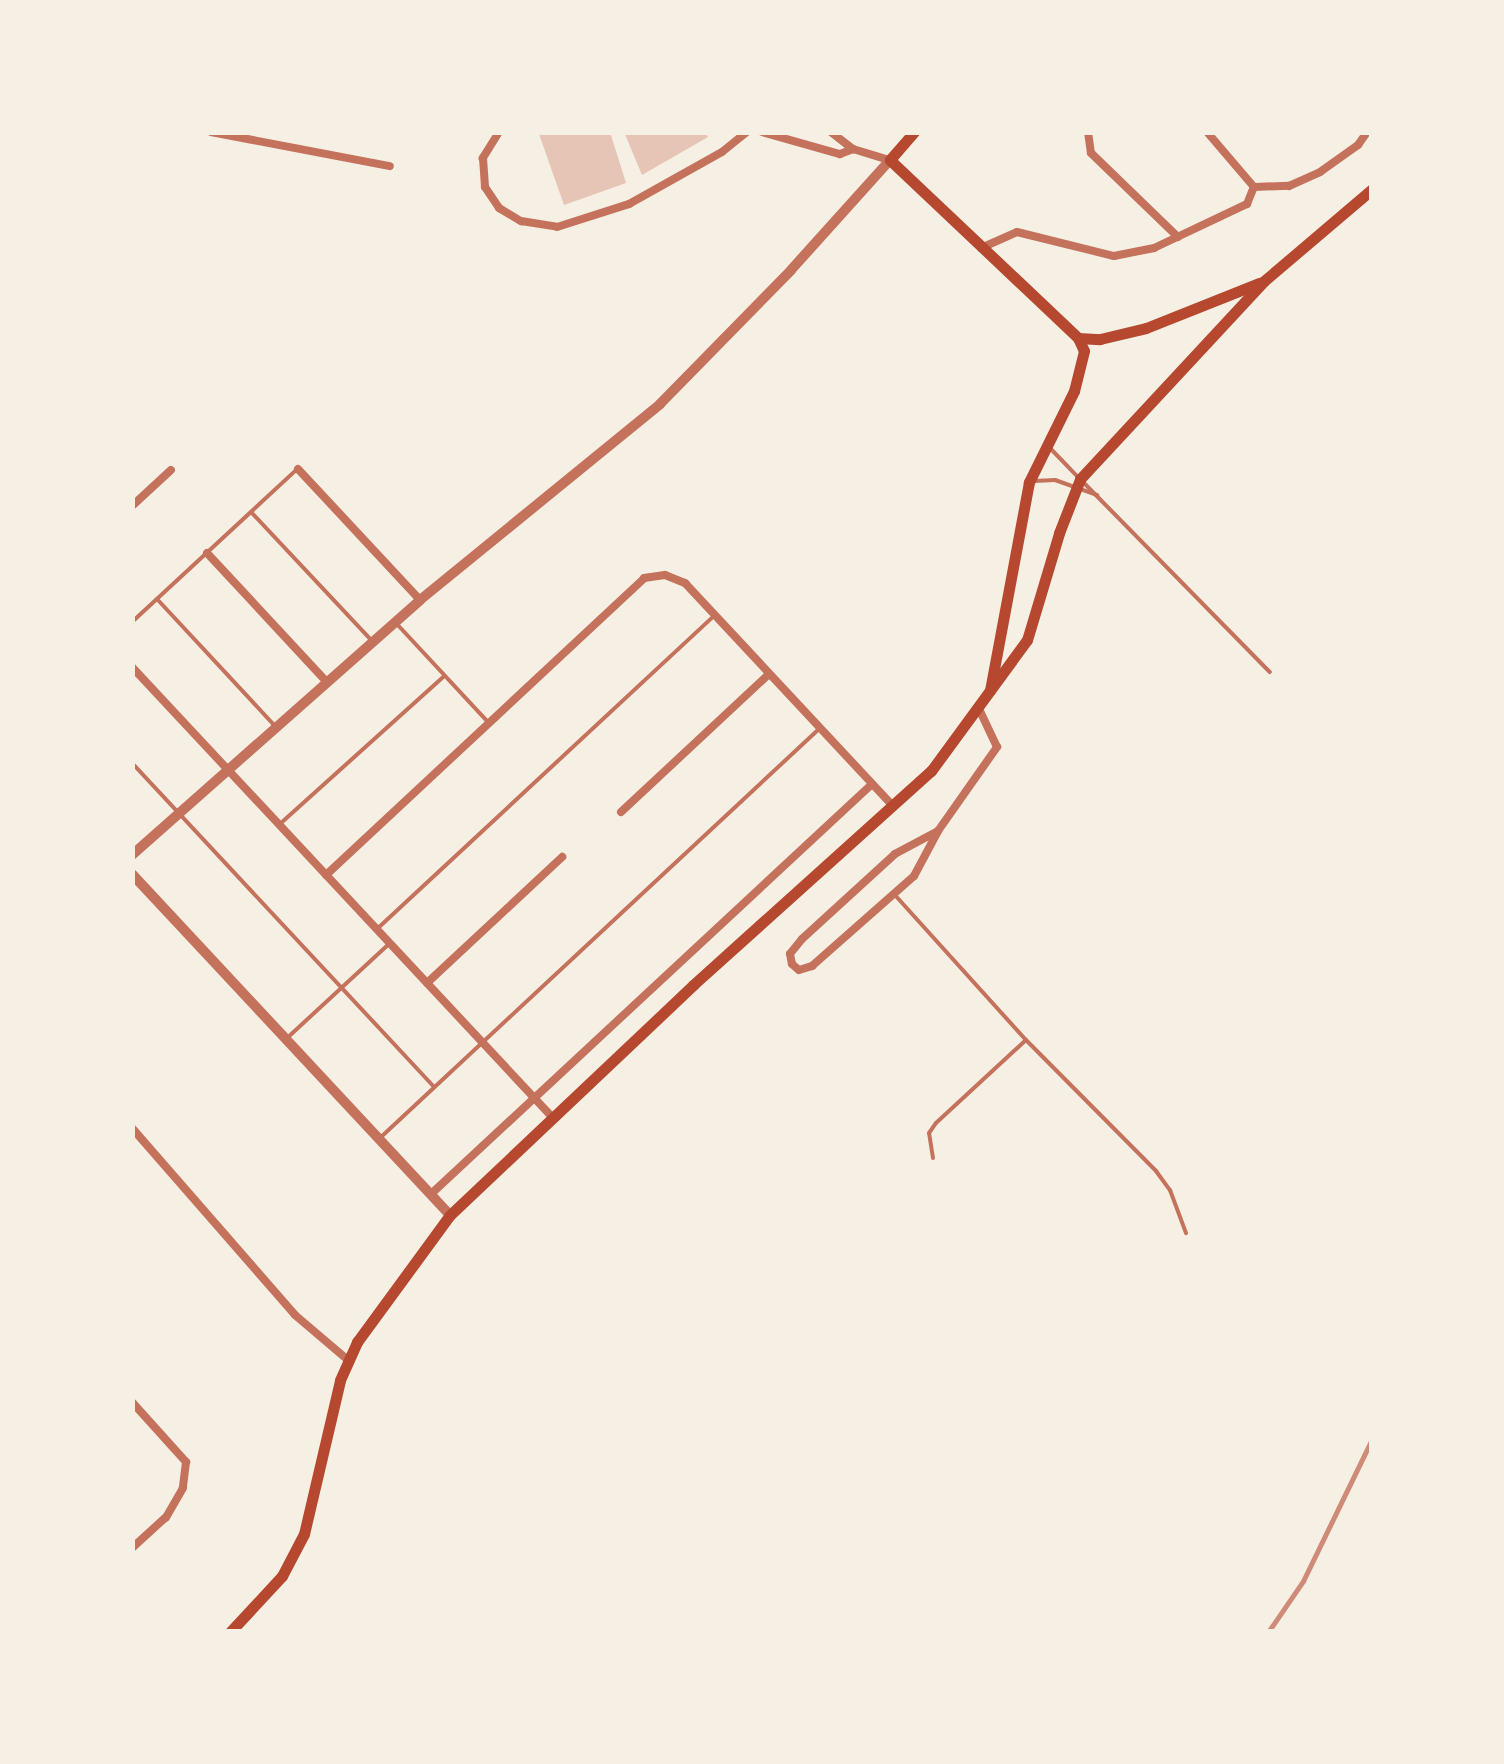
<!DOCTYPE html>
<style>
body{margin:0}
#map{position:relative;width:1504px;height:1764px;overflow:hidden;background:#f6efe4;font-family:Rubik,sans-serif}
div>[style]{position:absolute}
.building>*{inset:0;background:#e6c5b7}
.service>*{height:4px;margin:-2px;padding:0 2px;transform-origin:2px;border-radius:2px;background:#c5725c}
.minor>*{height:8px;margin:-4px;padding:0 4px;transform-origin:4px;border-radius:4px;background:#c5725c}
.tertiary>*{height:10px;margin:-5px;padding:0 5px;transform-origin:5px;border-radius:5px;background:#c5725c}
.secondary>*{height:11px;margin:-5.5px;padding:0 5.5px;transform-origin:5.5px;border-radius:5.5px;background:#b5482f}
.rail>*{height:5px;margin:-2.5px;padding:0 2.5px;transform-origin:2.5px;border-radius:2.5px;background:#cf8b77}
span{translate:-50% -50%;white-space:nowrap;text-align:center;line-height:1.15;-webkit-text-stroke:10px #f6efe4;paint-order:stroke}
.frame{position:absolute;inset:0;border:135px solid #f6efe4;pointer-events:none}
</style>
<div id="map">
<div class="building">
<div style="clip-path:polygon(610px 132px,626px 183px,564px 205px,539px 134px)"></div>
<div style="clip-path:polygon(624px 132px,705px 132px,708px 137px,642px 175px)"></div>
</div>
<div class="service">
<div style="left:1049px;top:447px;width:40px;rotate:46deg"></div>
<div style="left:1034px;top:481px;width:21px;rotate:-3deg"></div>
<div style="left:1055px;top:480px;width:45px;rotate:19.7deg"></div>
<div style="left:1084px;top:483px;width:265px;rotate:45.5deg"></div>
<div style="left:251px;top:512px;width:175px;rotate:46.8deg"></div>
<div style="left:157px;top:599px;width:171px;rotate:47.1deg"></div>
<div style="left:132px;top:622px;width:225px;rotate:-42.8deg"></div>
<div style="left:395px;top:622px;width:135px;rotate:47.1deg"></div>
<div style="left:132px;top:763px;width:443px;rotate:47deg"></div>
<div style="left:281px;top:823px;width:219px;rotate:-42deg"></div>
<div style="left:894px;top:894px;width:197px;rotate:47.9deg"></div>
<div style="left:1026px;top:1040px;width:185px;rotate:45.2deg"></div>
<div style="left:1156px;top:1171px;width:24px;rotate:54deg"></div>
<div style="left:1170px;top:1190px;width:46px;rotate:69.6deg"></div>
<div style="left:377px;top:929px;width:460px;rotate:-42.9deg"></div>
<div style="left:286px;top:1039px;width:140px;rotate:-42.7deg"></div>
<div style="left:381px;top:1137px;width:600px;rotate:-42.97deg"></div>
<div style="left:933px;top:1158px;width:25px;rotate:-99deg"></div>
<div style="left:929px;top:1133px;width:12px;rotate:-55deg"></div>
<div style="left:936px;top:1123px;width:122px;rotate:-42.7deg"></div>
</div>
<div class="minor">
<div style="left:211px;top:132px;width:182px;rotate:10.8deg"></div>
<div style="left:499px;top:132px;width:31px;rotate:122deg"></div>
<div style="left:483px;top:158px;width:29px;rotate:86deg"></div>
<div style="left:485px;top:187px;width:25px;rotate:56deg"></div>
<div style="left:499px;top:208px;width:26px;rotate:31deg"></div>
<div style="left:521px;top:221px;width:36px;rotate:9deg"></div>
<div style="left:557px;top:227px;width:76px;rotate:-17.7deg"></div>
<div style="left:629px;top:204px;width:107px;rotate:-29.2deg"></div>
<div style="left:722px;top:152px;width:32px;rotate:-39deg"></div>
<div style="left:762px;top:132px;width:81px;rotate:15.8deg"></div>
<div style="left:840px;top:154px;width:14px;rotate:-21deg"></div>
<div style="left:831px;top:132px;width:28px;rotate:38deg"></div>
<div style="left:853px;top:149px;width:39px;rotate:17deg"></div>
<div style="left:1088px;top:132px;width:21px;rotate:82deg"></div>
<div style="left:1091px;top:153px;width:121px;rotate:44deg"></div>
<div style="left:1254px;top:187px;width:35px;rotate:-2deg"></div>
<div style="left:1289px;top:186px;width:34px;rotate:-24deg"></div>
<div style="left:1320px;top:172px;width:47px;rotate:-35.4deg"></div>
<div style="left:1358px;top:145px;width:16px;rotate:-55deg"></div>
<div style="left:981px;top:248px;width:39px;rotate:-24deg"></div>
<div style="left:1017px;top:232px;width:100px;rotate:13.9deg"></div>
<div style="left:1114px;top:256px;width:41px;rotate:-11.3deg"></div>
<div style="left:1154px;top:248px;width:103px;rotate:-25.3deg"></div>
<div style="left:1247px;top:204px;width:18px;rotate:-68deg"></div>
<div style="left:1254px;top:187px;width:72px;rotate:-130.5deg"></div>
<div style="left:298px;top:469px;width:179px;rotate:47deg"></div>
<div style="left:132px;top:506px;width:53px;rotate:-42.7deg"></div>
<div style="left:207px;top:553px;width:176px;rotate:47.1deg"></div>
<div style="left:132px;top:667px;width:617px;rotate:46.97deg"></div>
<div style="left:621px;top:812px;width:202px;rotate:-43deg"></div>
<div style="left:938px;top:831px;width:49px;rotate:151.9deg"></div>
<div style="left:895px;top:854px;width:126px;rotate:137.6deg"></div>
<div style="left:802px;top:939px;width:19px;rotate:129deg"></div>
<div style="left:790px;top:954px;width:10px;rotate:79deg"></div>
<div style="left:792px;top:964px;width:9px;rotate:41deg"></div>
<div style="left:799px;top:970px;width:14px;rotate:-17deg"></div>
<div style="left:812px;top:966px;width:136px;rotate:-41.4deg"></div>
<div style="left:914px;top:876px;width:51px;rotate:-61.9deg"></div>
<div style="left:938px;top:831px;width:103px;rotate:-54.9deg"></div>
<div style="left:997px;top:747px;width:42px;rotate:-115.3deg"></div>
<div style="left:326px;top:875px;width:435px;rotate:-43deg"></div>
<div style="left:644px;top:578px;width:21px;rotate:-8deg"></div>
<div style="left:665px;top:575px;width:22px;rotate:22deg"></div>
<div style="left:685px;top:583px;width:306px;rotate:47deg"></div>
<div style="left:427px;top:983px;width:185px;rotate:-43deg"></div>
<div style="left:132px;top:1128px;width:248px;rotate:48.9deg"></div>
<div style="left:295px;top:1315px;width:71px;rotate:40.4deg"></div>
<div style="left:431px;top:1194px;width:602px;rotate:-42.91deg"></div>
<div style="left:132px;top:1402px;width:81px;rotate:48deg"></div>
<div style="left:186px;top:1462px;width:26px;rotate:97deg"></div>
<div style="left:183px;top:1488px;width:34px;rotate:120deg"></div>
<div style="left:166px;top:1517px;width:46px;rotate:137.6deg"></div>
</div>
<div class="tertiary">
<div style="left:132px;top:855px;width:385px;rotate:-41.5deg"></div>
<div style="left:420px;top:600px;width:310px;rotate:-39.2deg"></div>
<div style="left:660px;top:404px;width:187px;rotate:-45.6deg"></div>
<div style="left:791px;top:270px;width:148px;rotate:-48deg"></div>
<div style="left:132px;top:874px;width:466px;rotate:47deg"></div>
</div>
<div class="secondary">
<div style="left:914px;top:132px;width:37px;rotate:131deg"></div>
<div style="left:890px;top:160px;width:259px;rotate:43.4deg"></div>
<div style="left:1078px;top:338px;width:14px;rotate:65deg"></div>
<div style="left:1084px;top:351px;width:41px;rotate:104deg"></div>
<div style="left:1074px;top:391px;width:102px;rotate:116.3deg"></div>
<div style="left:1029px;top:482px;width:212px;rotate:100.6deg"></div>
<div style="left:1078px;top:338px;width:22px;rotate:3deg"></div>
<div style="left:1100px;top:339px;width:47px;rotate:-13.4deg"></div>
<div style="left:1146px;top:328px;width:122px;rotate:-21.7deg"></div>
<div style="left:230px;top:1632px;width:76px;rotate:-47.1deg"></div>
<div style="left:282px;top:1576px;width:47px;rotate:-62.4deg"></div>
<div style="left:304px;top:1534px;width:158px;rotate:-76.8deg"></div>
<div style="left:340px;top:1380px;width:42px;rotate:-65.9deg"></div>
<div style="left:357px;top:1342px;width:157px;rotate:-53.8deg"></div>
<div style="left:450px;top:1215px;width:335px;rotate:-43.4deg"></div>
<div style="left:693px;top:985px;width:320px;rotate:-42deg"></div>
<div style="left:931px;top:771px;width:162px;rotate:-53.8deg"></div>
<div style="left:1027px;top:640px;width:112px;rotate:-73.3deg"></div>
<div style="left:1059px;top:533px;width:58px;rotate:-68.7deg"></div>
<div style="left:1080px;top:479px;width:270px;rotate:-47.1deg"></div>
<div style="left:1264px;top:281px;width:142px;rotate:-40.4deg"></div>
</div>
<div class="rail">
<div style="left:1268px;top:1632px;width:62px;rotate:-55.5deg"></div>
<div style="left:1303px;top:1581px;width:158px;rotate:-64.1deg"></div>
</div>
<div class="frame"></div>
</div>
